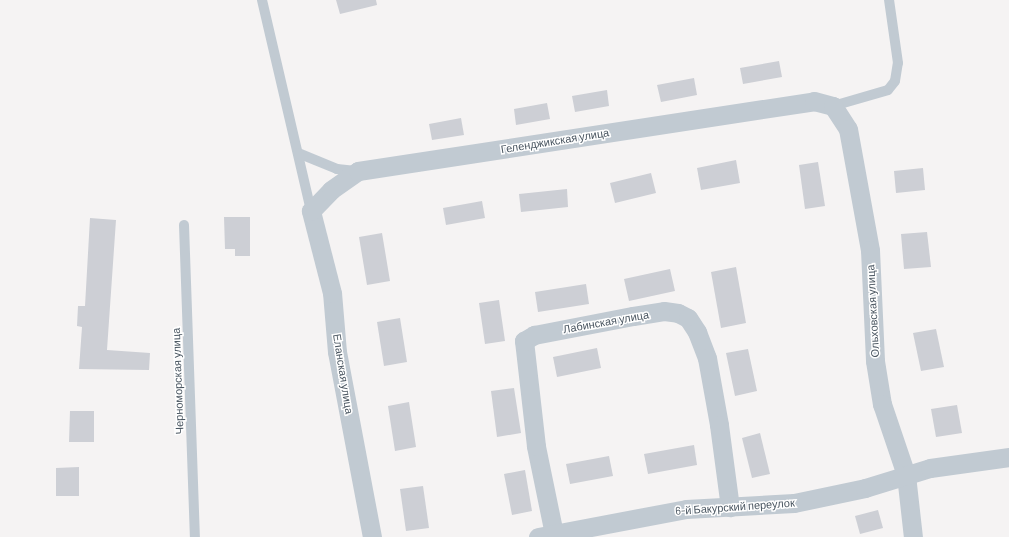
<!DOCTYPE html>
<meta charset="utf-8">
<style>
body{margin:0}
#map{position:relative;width:1009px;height:537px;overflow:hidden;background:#f5f3f3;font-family:Barlow,sans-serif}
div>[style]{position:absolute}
.building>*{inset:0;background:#cdcfd5}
.service>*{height:10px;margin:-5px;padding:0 5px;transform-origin:5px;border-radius:5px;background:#c1cad2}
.minor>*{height:19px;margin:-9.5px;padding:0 9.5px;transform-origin:9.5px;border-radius:9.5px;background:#c1cad2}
span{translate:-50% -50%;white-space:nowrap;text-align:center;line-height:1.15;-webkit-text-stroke:3px #fff;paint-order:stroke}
.street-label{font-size:11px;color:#4a5661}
</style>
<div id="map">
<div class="building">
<div style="clip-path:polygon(336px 0,376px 0,377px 5px,340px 14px)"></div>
<div style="clip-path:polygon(779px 61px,782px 77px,743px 84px,740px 68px)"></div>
<div style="clip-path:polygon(694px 78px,697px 95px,661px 102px,657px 85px)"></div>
<div style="clip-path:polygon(607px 90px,609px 106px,575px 112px,572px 96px)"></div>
<div style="clip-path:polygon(547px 103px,550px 119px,516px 125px,514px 109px)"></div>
<div style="clip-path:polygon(461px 118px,464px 135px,432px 140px,429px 124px)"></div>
<div style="clip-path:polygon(736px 160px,740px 183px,701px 190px,697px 168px)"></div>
<div style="clip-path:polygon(818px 162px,825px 206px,805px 209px,799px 165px)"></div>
<div style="clip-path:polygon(923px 168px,925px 190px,896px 193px,894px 171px)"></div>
<div style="clip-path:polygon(651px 173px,656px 193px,615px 203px,610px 183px)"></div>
<div style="clip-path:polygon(567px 189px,568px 207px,521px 212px,519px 194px)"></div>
<div style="clip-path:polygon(482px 201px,485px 218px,446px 225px,443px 208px)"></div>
<div style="clip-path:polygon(224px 217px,250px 217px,250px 256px,235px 256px,235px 249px,225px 249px)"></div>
<div style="clip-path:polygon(90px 218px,116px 220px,107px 350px,150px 353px,149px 370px,79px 369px,82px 327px,77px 326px,78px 306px,85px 306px)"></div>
<div style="clip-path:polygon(927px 232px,931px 267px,904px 269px,901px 234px)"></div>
<div style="clip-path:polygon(382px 233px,390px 281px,367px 285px,359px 237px)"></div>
<div style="clip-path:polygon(736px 267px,746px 323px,721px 328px,711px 272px)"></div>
<div style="clip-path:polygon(670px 269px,675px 291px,629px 301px,624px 279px)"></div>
<div style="clip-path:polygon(586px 284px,589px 304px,538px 312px,535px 292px)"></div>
<div style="clip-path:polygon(499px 300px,505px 341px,485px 344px,479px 303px)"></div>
<div style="clip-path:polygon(400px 318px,407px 362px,384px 366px,377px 322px)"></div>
<div style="clip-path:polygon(936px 329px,944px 367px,921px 371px,913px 333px)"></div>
<div style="clip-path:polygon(597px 348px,601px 368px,557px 377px,553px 357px)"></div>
<div style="clip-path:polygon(748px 349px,757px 391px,735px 396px,726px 353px)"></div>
<div style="clip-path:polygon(514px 388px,521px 433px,497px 437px,491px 391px)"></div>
<div style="clip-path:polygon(409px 402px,416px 447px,395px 451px,388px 406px)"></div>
<div style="clip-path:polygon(957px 405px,962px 433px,936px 437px,931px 409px)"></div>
<div style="clip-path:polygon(70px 411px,94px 411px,94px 442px,69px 442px)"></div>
<div style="clip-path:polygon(760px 433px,770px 474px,752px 478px,742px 438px)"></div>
<div style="clip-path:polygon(694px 445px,697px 465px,648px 474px,644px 454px)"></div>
<div style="clip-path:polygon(609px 456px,613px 476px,570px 484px,566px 464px)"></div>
<div style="clip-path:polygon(79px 467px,79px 496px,56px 496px,56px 468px)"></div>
<div style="clip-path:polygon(525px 470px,532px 511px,512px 515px,504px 474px)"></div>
<div style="clip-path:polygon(423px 486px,429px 528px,406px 531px,400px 489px)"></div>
<div style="clip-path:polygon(878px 510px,883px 528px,860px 534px,855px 516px)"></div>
</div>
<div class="service">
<div style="left:262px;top:0;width:217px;rotate:76.9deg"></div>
<div style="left:833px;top:106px;width:57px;rotate:-16.2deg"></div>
<div style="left:888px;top:90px;width:11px;rotate:-52deg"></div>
<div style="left:895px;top:81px;width:18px;rotate:-81deg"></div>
<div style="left:898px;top:63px;width:64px;rotate:-98.1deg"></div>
<div style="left:298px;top:153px;width:42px;rotate:22.3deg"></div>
<div style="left:337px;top:169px;width:19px;rotate:6deg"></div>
<div style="left:184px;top:225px;width:312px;rotate:88deg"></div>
</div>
<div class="minor">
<div style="left:554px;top:534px;width:90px;rotate:-101.6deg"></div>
<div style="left:536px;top:446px;width:106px;rotate:-96.5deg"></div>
<div style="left:524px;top:341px;width:12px;rotate:-31deg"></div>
<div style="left:534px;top:335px;width:101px;rotate:-10.9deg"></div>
<div style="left:633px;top:316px;width:31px;rotate:-9deg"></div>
<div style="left:664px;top:311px;width:14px;rotate:8deg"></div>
<div style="left:678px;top:313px;width:11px;rotate:27deg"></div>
<div style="left:688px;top:318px;width:17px;rotate:57deg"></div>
<div style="left:697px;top:332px;width:28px;rotate:69deg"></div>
<div style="left:707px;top:358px;width:68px;rotate:79.8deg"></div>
<div style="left:719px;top:425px;width:83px;rotate:82.4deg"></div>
<div style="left:372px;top:537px;width:188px;rotate:-100.7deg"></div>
<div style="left:337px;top:352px;width:59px;rotate:-94.8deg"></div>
<div style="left:332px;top:293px;width:85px;rotate:-104.4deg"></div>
<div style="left:311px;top:211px;width:29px;rotate:-46deg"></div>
<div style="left:331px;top:190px;width:33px;rotate:-35deg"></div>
<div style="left:358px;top:171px;width:461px;rotate:-8.7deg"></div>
<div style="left:814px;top:101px;width:20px;rotate:15deg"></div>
<div style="left:833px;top:106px;width:27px;rotate:57deg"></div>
<div style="left:848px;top:129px;width:123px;rotate:79.7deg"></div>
<div style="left:870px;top:250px;width:111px;rotate:87.4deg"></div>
<div style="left:875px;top:361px;width:44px;rotate:80.8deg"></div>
<div style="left:882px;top:404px;width:75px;rotate:71.3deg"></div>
<div style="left:906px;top:475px;width:62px;rotate:83.6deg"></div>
<div style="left:538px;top:537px;width:151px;rotate:-10.7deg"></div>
<div style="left:686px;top:509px;width:108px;rotate:-3.2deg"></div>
<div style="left:794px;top:503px;width:73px;rotate:-11.9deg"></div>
<div style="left:865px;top:488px;width:68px;rotate:-17.1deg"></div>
<div style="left:930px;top:468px;width:80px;rotate:-7.9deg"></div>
</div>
<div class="street-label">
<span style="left:555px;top:141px;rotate:-9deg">Геленджикская улица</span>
<span style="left:873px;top:311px;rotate:-93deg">Ольховская улица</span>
<span style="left:606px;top:322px;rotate:-10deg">Лабинская улица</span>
<span style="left:343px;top:374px;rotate:81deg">Еланская улица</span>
<span style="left:178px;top:381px;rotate:-92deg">Черноморская улица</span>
<span style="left:735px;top:507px;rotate:-4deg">6-й Бакурский переулок</span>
</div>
</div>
